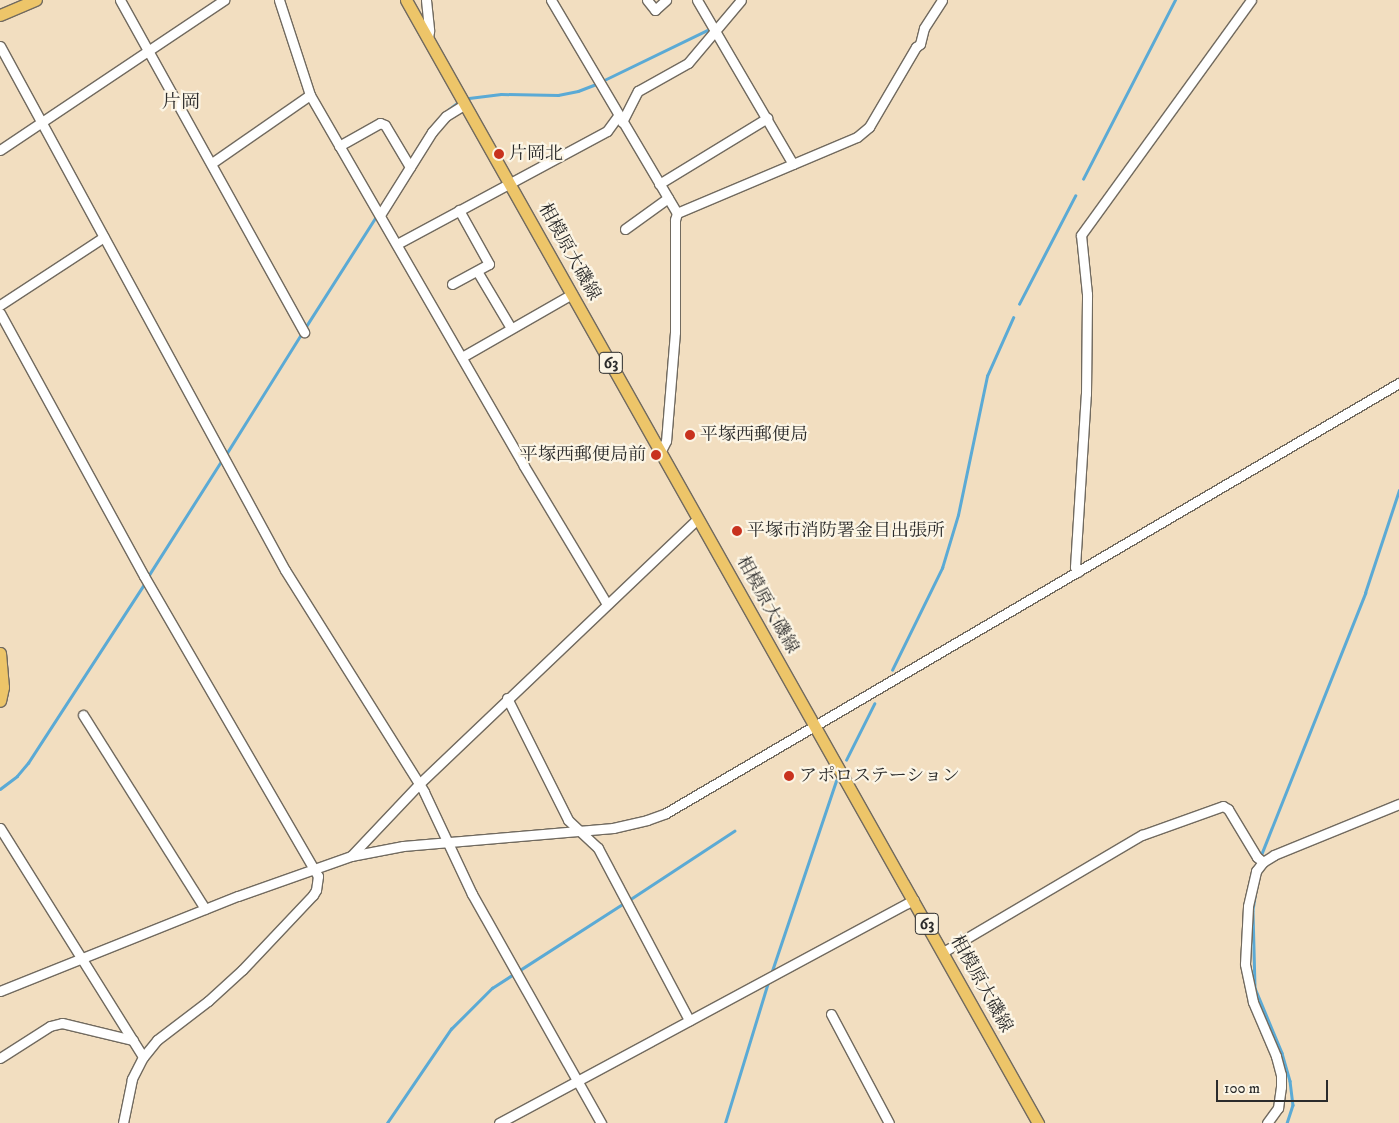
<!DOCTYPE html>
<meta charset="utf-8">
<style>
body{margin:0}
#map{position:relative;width:1399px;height:1123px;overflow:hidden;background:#f2dec0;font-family:"IM FELL DW Pica","Noto Serif JP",serif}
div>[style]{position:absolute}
.stream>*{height:2.5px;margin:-1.25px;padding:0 1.25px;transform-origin:1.25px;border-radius:1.25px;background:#5baad5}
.roads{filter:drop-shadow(1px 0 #716a5f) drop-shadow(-1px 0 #716a5f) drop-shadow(0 1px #716a5f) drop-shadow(0 -1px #716a5f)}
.minor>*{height:9px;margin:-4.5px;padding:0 4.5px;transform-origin:4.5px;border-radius:4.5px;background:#fff}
.major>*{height:11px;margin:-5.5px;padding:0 5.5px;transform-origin:5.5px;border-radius:5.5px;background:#edc569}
.dots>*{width:14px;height:14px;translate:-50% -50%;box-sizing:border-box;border:2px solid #fcf5e5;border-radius:50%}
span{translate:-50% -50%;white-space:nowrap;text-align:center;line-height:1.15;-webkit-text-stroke:4.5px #fcf5e5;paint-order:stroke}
.shield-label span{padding:1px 4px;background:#fcf5e5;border:1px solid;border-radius:4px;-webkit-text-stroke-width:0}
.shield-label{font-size:16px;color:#2b2b2b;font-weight:700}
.poi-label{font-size:18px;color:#2b2b2b}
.left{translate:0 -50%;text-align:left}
.right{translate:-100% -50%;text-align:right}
.street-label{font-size:18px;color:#2b2b2b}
.neighbourhood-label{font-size:19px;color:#2b2b2b}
.scale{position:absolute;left:1216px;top:1080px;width:112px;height:22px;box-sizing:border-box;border:2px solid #2b2b2b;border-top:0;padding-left:6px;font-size:15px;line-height:18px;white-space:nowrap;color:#2b2b2b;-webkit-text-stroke:4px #fcf5e5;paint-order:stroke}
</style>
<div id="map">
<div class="stream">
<div style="left:469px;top:98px;width:32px;rotate:-7deg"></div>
<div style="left:501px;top:94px;width:57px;rotate:1deg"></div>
<div style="left:558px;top:95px;width:20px;rotate:-11deg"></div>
<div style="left:578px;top:91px;width:19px;rotate:-21deg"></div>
<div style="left:596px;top:84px;width:123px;rotate:-25.9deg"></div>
<div style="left:448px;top:110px;width:11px;rotate:-38deg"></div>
<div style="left:1083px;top:179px;width:201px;rotate:-62.8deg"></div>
<div style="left:1019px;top:304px;width:122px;rotate:-62.6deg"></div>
<div style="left:305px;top:328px;width:134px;rotate:-57.5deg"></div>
<div style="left:225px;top:456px;width:145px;rotate:-58deg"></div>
<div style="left:147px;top:578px;width:140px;rotate:-57.6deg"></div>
<div style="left:892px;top:670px;width:114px;rotate:-63.9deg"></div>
<div style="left:942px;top:568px;width:55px;rotate:-73.2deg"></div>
<div style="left:958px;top:515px;width:142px;rotate:-78.2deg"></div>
<div style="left:987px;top:376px;width:64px;rotate:-65.9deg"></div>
<div style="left:846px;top:760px;width:63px;rotate:-63.4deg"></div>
<div style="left:0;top:789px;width:21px;rotate:-37deg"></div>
<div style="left:17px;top:776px;width:17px;rotate:-50deg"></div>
<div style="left:28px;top:763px;width:215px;rotate:-57deg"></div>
<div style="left:1261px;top:855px;width:282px;rotate:-68.3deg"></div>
<div style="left:1365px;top:593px;width:108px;rotate:-71.7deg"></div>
<div style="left:1256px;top:891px;width:20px;rotate:99deg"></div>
<div style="left:1253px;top:911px;width:77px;rotate:88.5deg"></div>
<div style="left:1255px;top:988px;width:70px;rotate:67.4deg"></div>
<div style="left:1282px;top:1053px;width:29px;rotate:74deg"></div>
<div style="left:1290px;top:1081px;width:24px;rotate:83deg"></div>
<div style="left:1293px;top:1105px;width:19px;rotate:108deg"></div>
<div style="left:629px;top:900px;width:126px;rotate:-33.3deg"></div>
<div style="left:771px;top:974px;width:204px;rotate:-71.4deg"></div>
<div style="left:387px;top:1123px;width:114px;rotate:-55.8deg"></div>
<div style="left:451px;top:1029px;width:58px;rotate:-45deg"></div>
<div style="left:492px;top:988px;width:157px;rotate:-32.8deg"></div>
<div style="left:725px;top:1123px;width:147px;rotate:-73deg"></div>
</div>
<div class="roads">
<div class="minor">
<div style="left:120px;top:0;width:380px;rotate:61deg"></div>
<div style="left:279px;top:0;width:100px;rotate:71.9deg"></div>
<div style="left:310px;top:95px;width:428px;rotate:60deg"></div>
<div style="left:524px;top:466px;width:161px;rotate:59deg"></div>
<div style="left:426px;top:0;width:31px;rotate:84deg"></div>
<div style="left:429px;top:31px;width:7px;rotate:98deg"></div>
<div style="left:551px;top:0;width:247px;rotate:59.4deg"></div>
<div style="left:677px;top:213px;width:7px;rotate:106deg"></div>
<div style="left:675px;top:220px;width:112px;rotate:90deg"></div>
<div style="left:675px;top:332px;width:109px;rotate:94.7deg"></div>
<div style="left:666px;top:441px;width:11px;rotate:117deg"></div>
<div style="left:647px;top:0;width:13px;rotate:51deg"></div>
<div style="left:655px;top:10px;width:15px;rotate:-42deg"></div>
<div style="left:697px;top:0;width:190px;rotate:59.7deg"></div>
<div style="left:0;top:46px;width:596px;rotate:61.46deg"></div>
<div style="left:285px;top:570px;width:262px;rotate:57.9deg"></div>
<div style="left:424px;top:792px;width:113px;rotate:64.8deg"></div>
<div style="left:472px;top:894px;width:263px;rotate:60.6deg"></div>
<div style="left:622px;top:122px;width:35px;rotate:-63deg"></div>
<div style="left:638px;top:91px;width:57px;rotate:-29.2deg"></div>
<div style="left:688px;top:63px;width:82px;rotate:-49.9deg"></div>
<div style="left:339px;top:146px;width:47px;rotate:-29.3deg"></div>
<div style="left:380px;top:123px;width:5px;rotate:22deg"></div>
<div style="left:385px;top:125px;width:49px;rotate:59.2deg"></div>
<div style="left:0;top:150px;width:270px;rotate:-33.8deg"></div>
<div style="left:212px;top:163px;width:119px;rotate:-34.8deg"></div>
<div style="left:659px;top:184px;width:127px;rotate:-31.4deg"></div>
<div style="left:677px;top:213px;width:195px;rotate:-22.9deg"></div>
<div style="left:857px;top:137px;width:16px;rotate:-40deg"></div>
<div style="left:869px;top:127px;width:93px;rotate:-59.6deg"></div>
<div style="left:916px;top:47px;width:5px;rotate:-37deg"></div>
<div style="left:920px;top:44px;width:16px;rotate:-76deg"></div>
<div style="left:924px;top:28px;width:33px;rotate:-57deg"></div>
<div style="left:380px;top:215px;width:98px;rotate:-57.9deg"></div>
<div style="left:432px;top:132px;width:21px;rotate:-49deg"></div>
<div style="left:446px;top:116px;width:22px;rotate:-32deg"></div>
<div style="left:625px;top:229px;width:53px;rotate:-35.8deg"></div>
<div style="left:397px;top:244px;width:238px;rotate:-28.3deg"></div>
<div style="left:607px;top:131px;width:19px;rotate:-54deg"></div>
<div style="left:477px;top:271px;width:66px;rotate:59.2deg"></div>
<div style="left:452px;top:284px;width:42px;rotate:-28.4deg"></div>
<div style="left:489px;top:264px;width:62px;rotate:-119.1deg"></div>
<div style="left:0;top:305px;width:124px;rotate:-33.2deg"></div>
<div style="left:0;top:313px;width:300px;rotate:61.3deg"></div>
<div style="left:144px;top:576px;width:347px;rotate:59.9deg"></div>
<div style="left:318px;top:876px;width:14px;rotate:98deg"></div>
<div style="left:316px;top:890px;width:6px;rotate:121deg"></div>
<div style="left:313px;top:895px;width:103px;rotate:133.4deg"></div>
<div style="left:242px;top:970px;width:46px;rotate:137.6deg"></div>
<div style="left:208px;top:1001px;width:64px;rotate:142.6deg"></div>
<div style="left:157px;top:1040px;width:22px;rotate:129deg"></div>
<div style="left:143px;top:1057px;width:25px;rotate:117deg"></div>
<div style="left:132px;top:1079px;width:45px;rotate:101.6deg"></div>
<div style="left:462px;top:357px;width:127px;rotate:-29.8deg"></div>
<div style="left:1078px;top:572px;width:6px;rotate:-121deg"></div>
<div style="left:1075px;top:567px;width:173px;rotate:-86.4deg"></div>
<div style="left:1086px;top:394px;width:100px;rotate:-89.4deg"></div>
<div style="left:1087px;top:294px;width:59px;rotate:-95.8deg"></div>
<div style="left:1081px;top:235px;width:290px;rotate:-54.1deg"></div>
<div style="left:507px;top:698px;width:136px;rotate:63.4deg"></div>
<div style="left:568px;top:820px;width:41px;rotate:43deg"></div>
<div style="left:598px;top:848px;width:195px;rotate:62.1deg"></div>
<div style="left:83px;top:715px;width:229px;rotate:57.8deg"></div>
<div style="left:0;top:828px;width:270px;rotate:58deg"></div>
<div style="left:351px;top:856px;width:99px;rotate:-46.6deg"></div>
<div style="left:419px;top:784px;width:385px;rotate:-43.6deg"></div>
<div style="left:943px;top:952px;width:231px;rotate:-30.5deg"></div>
<div style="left:1142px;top:835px;width:86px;rotate:-19.7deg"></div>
<div style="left:1223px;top:806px;width:6px;rotate:31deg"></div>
<div style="left:1228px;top:809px;width:56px;rotate:58.9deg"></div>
<div style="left:1257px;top:857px;width:8px;rotate:40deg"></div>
<div style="left:0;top:991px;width:256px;rotate:-21.8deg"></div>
<div style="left:238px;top:896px;width:120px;rotate:-19.5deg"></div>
<div style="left:351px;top:856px;width:53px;rotate:-10.9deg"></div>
<div style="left:403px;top:846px;width:211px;rotate:-4.9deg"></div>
<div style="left:613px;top:828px;width:35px;rotate:-13deg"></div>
<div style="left:647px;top:820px;width:20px;rotate:-20deg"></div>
<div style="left:666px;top:813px;width:850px;rotate:-30.4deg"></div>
<div style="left:831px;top:1014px;width:123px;rotate:62deg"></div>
<div style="left:0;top:1058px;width:59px;rotate:-32.6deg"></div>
<div style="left:50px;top:1026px;width:12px;rotate:-14deg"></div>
<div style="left:62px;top:1023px;width:73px;rotate:13.5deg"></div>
<div style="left:499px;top:1123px;width:471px;rotate:-28.3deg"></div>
<div style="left:1267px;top:1123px;width:19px;rotate:-54deg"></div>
<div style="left:1278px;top:1108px;width:21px;rotate:-82deg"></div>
<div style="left:1281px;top:1087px;width:12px;rotate:-90deg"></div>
<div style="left:1281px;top:1075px;width:20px;rotate:-105deg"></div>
<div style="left:1276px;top:1056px;width:59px;rotate:-113.1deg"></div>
<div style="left:1253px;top:1002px;width:39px;rotate:-102deg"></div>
<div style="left:1245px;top:964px;width:58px;rotate:-87deg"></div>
<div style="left:1248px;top:906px;width:36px;rotate:-77deg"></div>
<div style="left:1256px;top:871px;width:11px;rotate:-52deg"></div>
<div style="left:1263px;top:862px;width:13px;rotate:-32deg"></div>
<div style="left:1274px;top:855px;width:135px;rotate:-22.2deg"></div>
</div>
<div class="major">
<div style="left:406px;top:0;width:1289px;rotate:60.63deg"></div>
<div style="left:0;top:15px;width:39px;rotate:-23deg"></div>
<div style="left:0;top:653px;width:34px;rotate:85deg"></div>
<div style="left:3px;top:687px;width:14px;rotate:102deg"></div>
</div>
</div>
<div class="dots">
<div style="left:499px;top:154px;background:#c8321e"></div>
<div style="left:690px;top:435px;background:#c8321e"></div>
<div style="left:656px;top:455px;background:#c8321e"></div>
<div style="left:737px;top:531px;background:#c8321e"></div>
<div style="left:789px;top:776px;background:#c8321e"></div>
</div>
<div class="shield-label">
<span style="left:611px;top:363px">63</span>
<span style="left:927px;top:924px">63</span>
</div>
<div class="poi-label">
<span class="left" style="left:509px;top:154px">片岡北</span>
<span class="left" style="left:700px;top:435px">平塚西郵便局</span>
<span class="right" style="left:646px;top:455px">平塚西郵便局前</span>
<span class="left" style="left:747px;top:531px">平塚市消防署金目出張所</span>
<span class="left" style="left:799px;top:776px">アポロステーション</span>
</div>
<div class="street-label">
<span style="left:569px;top:252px;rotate:61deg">相模原大磯線</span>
<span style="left:767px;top:605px;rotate:61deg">相模原大磯線</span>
<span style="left:981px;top:984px;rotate:61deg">相模原大磯線</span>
</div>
<div class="neighbourhood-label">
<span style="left:181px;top:103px">片岡</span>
</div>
<div class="scale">100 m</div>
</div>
